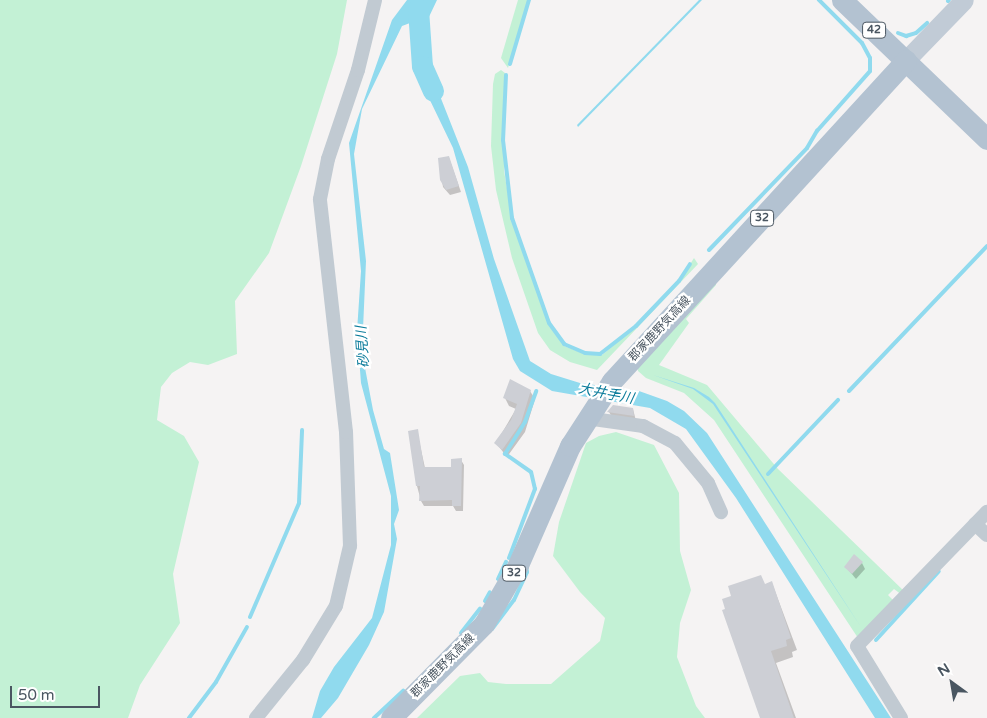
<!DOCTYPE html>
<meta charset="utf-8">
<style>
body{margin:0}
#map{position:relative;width:987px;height:718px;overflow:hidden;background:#f5f3f3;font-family:"Varela Round","Noto Sans JP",sans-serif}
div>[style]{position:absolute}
.green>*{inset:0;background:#c3f1d5}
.water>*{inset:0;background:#90daee}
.shadow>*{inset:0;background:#0003}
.stream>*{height:4px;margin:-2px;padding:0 2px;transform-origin:2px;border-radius:2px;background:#90daee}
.river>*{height:21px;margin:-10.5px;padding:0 10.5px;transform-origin:10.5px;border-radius:10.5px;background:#90daee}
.building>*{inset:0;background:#cdcfd5}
.street>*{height:14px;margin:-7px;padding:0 7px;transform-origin:7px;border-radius:7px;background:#c1cad2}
.secondary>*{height:19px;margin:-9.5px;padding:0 9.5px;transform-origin:9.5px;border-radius:9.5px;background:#c1cbd6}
.primary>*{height:21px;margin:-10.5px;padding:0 10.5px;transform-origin:10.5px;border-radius:10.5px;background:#b3c2d1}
span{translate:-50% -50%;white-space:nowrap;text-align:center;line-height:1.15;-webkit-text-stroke:4.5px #fff;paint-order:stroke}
.shield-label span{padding:1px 4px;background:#fff;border:1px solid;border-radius:4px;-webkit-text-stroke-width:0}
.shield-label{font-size:11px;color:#4a5661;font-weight:700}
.street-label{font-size:12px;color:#4a5661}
.water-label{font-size:14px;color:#0c7c9b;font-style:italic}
.north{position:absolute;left:927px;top:658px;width:50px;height:50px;-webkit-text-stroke:4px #fff;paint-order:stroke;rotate:328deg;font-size:14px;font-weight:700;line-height:20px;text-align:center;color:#4a5661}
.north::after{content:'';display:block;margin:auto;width:18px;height:22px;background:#4a5661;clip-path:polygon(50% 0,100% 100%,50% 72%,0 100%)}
.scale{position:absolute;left:10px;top:686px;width:90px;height:22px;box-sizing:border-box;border:2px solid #4a5661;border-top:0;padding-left:6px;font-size:15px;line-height:18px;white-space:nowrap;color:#4a5661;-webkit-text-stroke:4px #fff;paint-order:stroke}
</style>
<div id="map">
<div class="green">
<div style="clip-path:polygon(0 0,347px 0,337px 54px,301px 166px,269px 253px,235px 301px,237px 354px,208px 365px,190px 362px,172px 373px,161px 387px,157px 420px,184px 436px,199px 462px,173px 574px,180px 623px,140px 685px,128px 718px,0 718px)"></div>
<div style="clip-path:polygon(518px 0,528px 0,508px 68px,501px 58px)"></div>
<div style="clip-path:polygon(501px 70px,505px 73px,504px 171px,512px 218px,548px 324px,564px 346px,587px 355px,602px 355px,637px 326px,680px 280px,694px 258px,698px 264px,597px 370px,570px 362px,550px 350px,538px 333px,512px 258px,496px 190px,491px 146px,493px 84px,495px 74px)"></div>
<div style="clip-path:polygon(716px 281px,716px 285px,686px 319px,689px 323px,659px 365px,707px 385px,778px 469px,905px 592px,902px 595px,894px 589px,888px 595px,893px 600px,858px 638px,714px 420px,684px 393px,646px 378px,638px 371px,637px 365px)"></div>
<div style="clip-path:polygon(616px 432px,654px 445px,679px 493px,680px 551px,691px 590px,680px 623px,677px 657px,696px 706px,705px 718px,417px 718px,460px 676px,480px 673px,488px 682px,506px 684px,551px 684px,600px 641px,605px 618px,580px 592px,553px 556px,559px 522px,586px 443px,599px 436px)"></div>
</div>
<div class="water">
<div style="clip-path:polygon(407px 0,437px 0,418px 40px,410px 23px,402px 26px,362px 109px,354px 154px,366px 261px,362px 352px,373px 410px,384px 449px,390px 453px,399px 510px,394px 524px,397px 539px,384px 612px,369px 645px,338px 698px,321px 718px,312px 718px,320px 691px,334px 667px,372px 618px,391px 545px,391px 496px,361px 383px,357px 331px,361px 271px,349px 143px,392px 20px)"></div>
<div style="clip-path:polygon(699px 0,702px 0,578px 127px,577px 125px)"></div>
<div style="clip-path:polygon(427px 63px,468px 167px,494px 259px,530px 361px,551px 374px,580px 383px,639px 391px,667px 401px,684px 411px,707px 433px,891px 718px,875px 718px,736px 498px,686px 429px,650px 408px,552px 391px,520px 371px,513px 359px,453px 148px,414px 67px)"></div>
<div style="clip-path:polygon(653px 375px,694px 388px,709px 397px,715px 403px,861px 627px,713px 404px,693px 389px)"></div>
</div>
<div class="shadow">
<div style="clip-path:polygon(449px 158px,461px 192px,450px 195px,443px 187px,439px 159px)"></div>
<div style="clip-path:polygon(530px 391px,535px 399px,525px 432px,507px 457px,496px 443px,516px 409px,509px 406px,505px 398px)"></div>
<div style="clip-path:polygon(613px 407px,633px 409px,636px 421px,612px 417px,609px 412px)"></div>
<div style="clip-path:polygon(417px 431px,425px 468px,452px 468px,461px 460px,464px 465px,463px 511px,456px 511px,453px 506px,424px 506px,421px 501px,417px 486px)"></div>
<div style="clip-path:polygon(862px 563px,865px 569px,856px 579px,846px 567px)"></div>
<div style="clip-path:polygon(772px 583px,797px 650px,792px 652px,793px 657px,776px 663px,796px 718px,762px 718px,765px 585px)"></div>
</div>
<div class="stream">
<div style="left:948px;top:1px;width:1px;rotate:-45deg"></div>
<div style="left:898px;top:33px;width:9px;rotate:21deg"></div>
<div style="left:906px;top:36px;width:10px;rotate:-17deg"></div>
<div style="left:916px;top:33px;width:15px;rotate:-42deg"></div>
<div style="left:510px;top:64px;width:67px;rotate:-73.5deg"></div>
<div style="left:506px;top:75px;width:65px;rotate:92.6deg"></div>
<div style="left:503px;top:140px;width:79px;rotate:83.4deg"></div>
<div style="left:512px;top:218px;width:111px;rotate:70.6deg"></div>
<div style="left:549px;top:323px;width:26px;rotate:54deg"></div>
<div style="left:564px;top:344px;width:23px;rotate:23deg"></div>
<div style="left:585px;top:353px;width:15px;rotate:4deg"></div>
<div style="left:600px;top:354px;width:46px;rotate:-37.9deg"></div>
<div style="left:636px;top:326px;width:62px;rotate:-46.3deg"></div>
<div style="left:679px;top:281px;width:20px;rotate:-57deg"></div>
<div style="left:709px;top:250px;width:141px;rotate:-46.1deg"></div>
<div style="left:807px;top:148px;width:20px;rotate:-60deg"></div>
<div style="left:817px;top:131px;width:80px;rotate:-48.5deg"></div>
<div style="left:870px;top:71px;width:13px;rotate:-90deg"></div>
<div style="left:870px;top:58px;width:17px;rotate:-118deg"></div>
<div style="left:862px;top:43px;width:61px;rotate:-135deg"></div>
<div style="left:849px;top:391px;width:200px;rotate:-46.4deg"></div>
<div style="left:768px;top:474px;width:102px;rotate:-46.6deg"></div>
<div style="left:509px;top:558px;width:74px;rotate:-69.4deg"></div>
<div style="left:535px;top:489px;width:17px;rotate:-103deg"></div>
<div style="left:531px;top:472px;width:32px;rotate:-145deg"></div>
<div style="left:505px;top:454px;width:38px;rotate:-58deg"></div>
<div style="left:525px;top:422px;width:33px;rotate:-70deg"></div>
<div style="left:498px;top:579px;width:19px;rotate:-65deg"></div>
<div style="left:485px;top:601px;width:10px;rotate:-61deg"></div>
<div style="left:250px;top:617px;width:124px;rotate:-66.7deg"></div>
<div style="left:299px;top:503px;width:73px;rotate:-87.6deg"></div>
<div style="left:492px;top:629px;width:36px;rotate:-53deg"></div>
<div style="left:514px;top:600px;width:31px;rotate:-65deg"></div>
<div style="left:527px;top:572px;width:6px;rotate:-99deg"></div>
<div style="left:461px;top:633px;width:31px;rotate:-52deg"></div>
<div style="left:876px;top:640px;width:93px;rotate:-47.6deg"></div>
<div style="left:189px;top:718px;width:45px;rotate:-53.1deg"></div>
<div style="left:216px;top:682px;width:63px;rotate:-60.6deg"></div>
<div style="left:374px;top:718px;width:40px;rotate:-43deg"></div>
</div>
<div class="river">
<div style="left:418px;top:9px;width:57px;rotate:86deg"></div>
<div style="left:422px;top:66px;width:27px;rotate:66deg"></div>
</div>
<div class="building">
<div style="clip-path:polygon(449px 156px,459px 186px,446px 190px,440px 180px,438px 158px)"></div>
<div style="clip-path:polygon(510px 379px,531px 390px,521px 423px,502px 450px,494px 443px,511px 420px,517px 404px,503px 398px)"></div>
<div style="clip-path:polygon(613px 405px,633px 408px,634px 416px,607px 412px)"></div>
<div style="clip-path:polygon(418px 429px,424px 467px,451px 467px,451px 459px,462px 458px,461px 506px,452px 506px,452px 500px,419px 501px,420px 486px,416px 486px,408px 431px)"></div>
<div style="clip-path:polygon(854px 554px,863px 562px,852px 574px,844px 567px)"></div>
<div style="clip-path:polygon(761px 575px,765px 584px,772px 581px,791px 638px,786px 640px,787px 646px,771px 651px,794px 718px,760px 718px,722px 610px,725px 609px,722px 599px,731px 596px,728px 586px)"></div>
</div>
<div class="street">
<div style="left:586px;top:418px;width:58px;rotate:8deg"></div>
<div style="left:643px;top:426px;width:36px;rotate:28deg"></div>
<div style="left:675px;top:443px;width:52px;rotate:50.5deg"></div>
<div style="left:708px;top:483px;width:32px;rotate:66deg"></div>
<div style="left:975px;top:524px;width:16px;rotate:43deg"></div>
<div style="left:256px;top:718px;width:75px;rotate:-51deg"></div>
<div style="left:303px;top:660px;width:63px;rotate:-58.6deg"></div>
<div style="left:336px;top:606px;width:62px;rotate:-76.9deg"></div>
<div style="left:350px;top:546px;width:114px;rotate:-92deg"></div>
<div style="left:346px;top:432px;width:234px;rotate:-96.4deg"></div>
<div style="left:320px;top:199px;width:41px;rotate:-78.7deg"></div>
<div style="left:328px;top:159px;width:94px;rotate:-71.4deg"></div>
<div style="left:358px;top:70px;width:72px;rotate:-76.3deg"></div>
<div style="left:901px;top:718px;width:84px;rotate:-121.4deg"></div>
<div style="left:857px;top:646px;width:187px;rotate:-45.9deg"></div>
</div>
<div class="secondary">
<div style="left:906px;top:60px;width:83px;rotate:-46deg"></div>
</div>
<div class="primary">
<div style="left:842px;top:0;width:201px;rotate:43.8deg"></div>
<div style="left:391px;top:718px;width:132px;rotate:-45.3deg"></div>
<div style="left:484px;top:624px;width:68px;rotate:-60deg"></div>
<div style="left:518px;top:565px;width:130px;rotate:-66.4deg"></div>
<div style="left:570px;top:446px;width:77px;rotate:-57.1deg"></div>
<div style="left:612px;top:381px;width:435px;rotate:-47.5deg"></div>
</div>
<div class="shield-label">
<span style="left:874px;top:30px">42</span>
<span style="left:762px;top:218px">32</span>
<span style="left:514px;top:573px">32</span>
</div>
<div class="street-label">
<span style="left:660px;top:329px;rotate:-47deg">郡家鹿野気高線</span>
<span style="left:443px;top:666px;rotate:-45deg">郡家鹿野気高線</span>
</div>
<div class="water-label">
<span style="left:363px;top:347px;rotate:-94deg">砂見川</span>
<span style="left:606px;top:394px;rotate:11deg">大井手川</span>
</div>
<div class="north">N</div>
<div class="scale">50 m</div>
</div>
